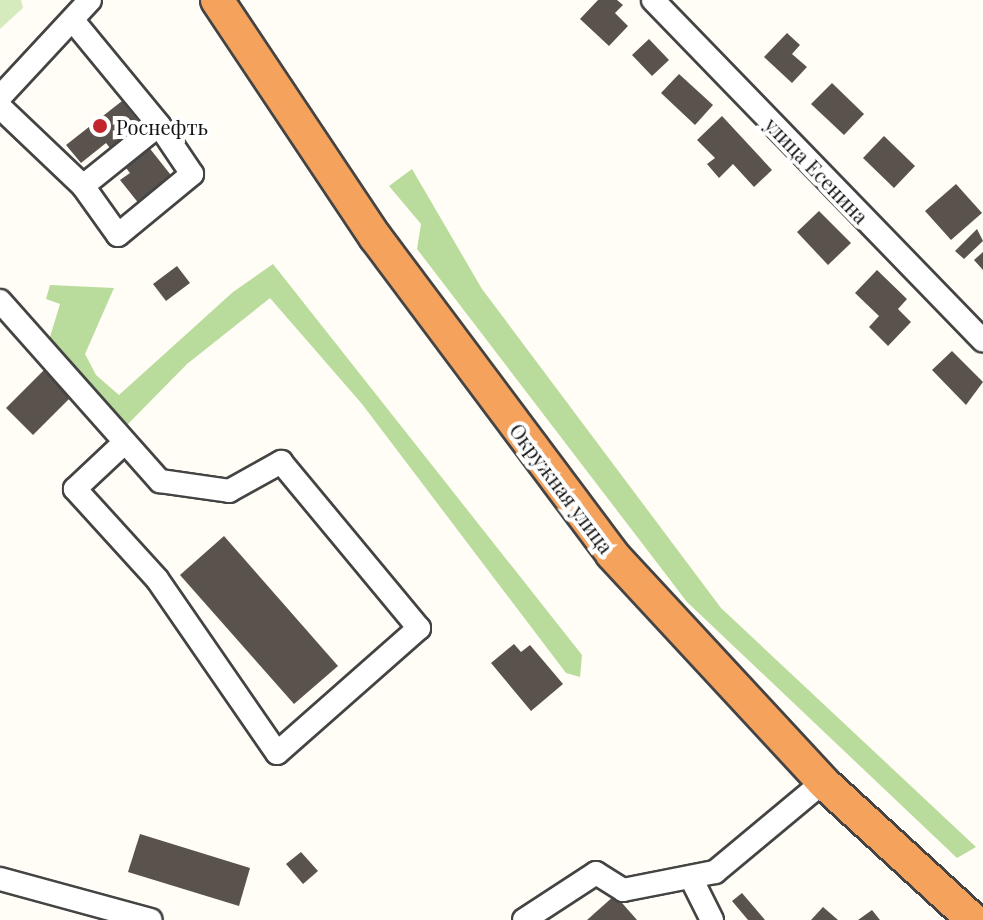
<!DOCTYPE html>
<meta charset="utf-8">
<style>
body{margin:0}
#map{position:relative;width:983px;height:920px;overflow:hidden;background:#fffdf5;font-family:"Playfair Display",serif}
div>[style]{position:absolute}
.green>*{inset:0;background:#d5ebbd}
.forest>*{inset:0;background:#b9dc9c}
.building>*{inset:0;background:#5a524d}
.roads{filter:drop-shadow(2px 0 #444) drop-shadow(-2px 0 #444) drop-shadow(0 2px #444) drop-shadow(0 -2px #444)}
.minor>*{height:22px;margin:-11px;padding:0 11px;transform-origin:11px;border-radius:11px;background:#fff}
.highway>*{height:32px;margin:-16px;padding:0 16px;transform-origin:16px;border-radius:16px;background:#f5a25d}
.dots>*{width:22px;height:22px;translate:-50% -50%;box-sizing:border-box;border:4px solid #fff;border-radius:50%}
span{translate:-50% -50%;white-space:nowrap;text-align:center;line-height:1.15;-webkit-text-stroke:8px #fff;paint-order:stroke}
.poi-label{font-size:20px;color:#111}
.left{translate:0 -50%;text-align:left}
.street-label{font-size:20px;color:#111}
</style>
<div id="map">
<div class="green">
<div style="clip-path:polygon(0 0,21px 0,23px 8px,0 29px)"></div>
</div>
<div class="forest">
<div style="clip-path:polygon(412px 169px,482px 289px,721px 608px,976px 847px,957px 858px,687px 602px,417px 249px,421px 224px,389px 186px)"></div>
<div style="clip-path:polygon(273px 264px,582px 655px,580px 677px,566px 673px,362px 404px,270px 298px,187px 364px,127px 425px,107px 415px,49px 340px,60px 304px,46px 299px,50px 285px,114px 288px,85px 354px,96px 375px,119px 395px,233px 292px)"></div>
</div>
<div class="building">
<div style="clip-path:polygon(598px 0,617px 0,623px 5px,615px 13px,628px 26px,609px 46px,580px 19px)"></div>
<div style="clip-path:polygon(787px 33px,800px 45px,792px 54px,807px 67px,792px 83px,764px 57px)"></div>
<div style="clip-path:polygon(649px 39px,669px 60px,652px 76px,632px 55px)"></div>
<div style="clip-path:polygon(679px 74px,713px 105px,695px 125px,661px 93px)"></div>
<div style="clip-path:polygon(832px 83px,864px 114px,844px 135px,811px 104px)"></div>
<div style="clip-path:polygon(122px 101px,138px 121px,132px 126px,174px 179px,140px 205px,120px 180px,130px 173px,106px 143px,81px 163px,66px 145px)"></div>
<div style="clip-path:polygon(722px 116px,772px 170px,754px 187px,733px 164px,719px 178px,707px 164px,715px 158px,697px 140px)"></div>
<div style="clip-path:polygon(884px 136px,915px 166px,894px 188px,863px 158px)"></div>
<div style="clip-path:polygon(956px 184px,982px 213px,951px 240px,925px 211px)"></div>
<div style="clip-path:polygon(819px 211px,851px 243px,828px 265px,797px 232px)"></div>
<div style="clip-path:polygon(977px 229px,983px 241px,964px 259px,955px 251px)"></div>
<div style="clip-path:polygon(983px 252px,983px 270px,974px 260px)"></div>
<div style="clip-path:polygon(177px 266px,190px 283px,166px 301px,153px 284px)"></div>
<div style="clip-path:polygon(877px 270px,907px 299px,898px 309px,911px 322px,888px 346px,869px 327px,879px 316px,855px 293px)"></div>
<div style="clip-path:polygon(952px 351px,983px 382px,966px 405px,932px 370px)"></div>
<div style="clip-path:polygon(46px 368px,73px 395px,33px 435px,6px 408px)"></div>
<div style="clip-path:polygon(224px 536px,338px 666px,294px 704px,180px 575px)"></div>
<div style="clip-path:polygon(514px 644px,521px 652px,530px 645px,563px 684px,531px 711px,491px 663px)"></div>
<div style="clip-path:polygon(140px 834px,250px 868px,239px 906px,128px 872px)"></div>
<div style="clip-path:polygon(301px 852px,318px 871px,303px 884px,286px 864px)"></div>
<div style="clip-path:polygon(742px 893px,765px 920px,748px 920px,732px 901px)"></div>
<div style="clip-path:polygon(615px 895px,637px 920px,587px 920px)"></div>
<div style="clip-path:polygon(823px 907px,838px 920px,811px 920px)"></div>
<div style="clip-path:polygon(872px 910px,880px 920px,858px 920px)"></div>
</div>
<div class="roads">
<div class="minor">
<div style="left:653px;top:0;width:474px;rotate:45.9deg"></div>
<div style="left:0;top:97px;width:132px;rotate:-47.1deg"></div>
<div style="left:0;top:107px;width:115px;rotate:43.6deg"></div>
<div style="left:83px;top:186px;width:60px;rotate:54.5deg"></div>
<div style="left:118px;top:235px;width:96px;rotate:-39.5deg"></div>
<div style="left:192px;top:174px;width:59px;rotate:-124deg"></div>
<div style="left:159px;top:125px;width:134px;rotate:-129.5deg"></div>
<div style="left:83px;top:186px;width:97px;rotate:-38.8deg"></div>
<div style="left:0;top:301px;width:241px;rotate:48.4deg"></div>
<div style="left:160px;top:481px;width:70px;rotate:8.2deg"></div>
<div style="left:229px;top:491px;width:60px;rotate:-29.1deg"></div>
<div style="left:281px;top:462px;width:216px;rotate:50.3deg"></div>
<div style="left:419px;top:628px;width:189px;rotate:138.6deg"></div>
<div style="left:277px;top:753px;width:211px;rotate:-124.6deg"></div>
<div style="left:157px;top:579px;width:122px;rotate:-132.3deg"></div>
<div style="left:75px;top:489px;width:67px;rotate:-43.2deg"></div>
<div style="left:0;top:879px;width:156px;rotate:15.2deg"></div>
<div style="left:692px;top:880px;width:45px;rotate:63.4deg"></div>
<div style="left:524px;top:920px;width:86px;rotate:-33.1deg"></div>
<div style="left:596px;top:873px;width:32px;rotate:32deg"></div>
<div style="left:623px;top:890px;width:94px;rotate:-11.1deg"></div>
<div style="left:715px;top:872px;width:141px;rotate:-39.8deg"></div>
</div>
<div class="highway">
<div style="left:217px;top:0;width:286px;rotate:56.3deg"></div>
<div style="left:376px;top:238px;width:394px;rotate:53.2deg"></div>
<div style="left:612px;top:554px;width:311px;rotate:47.2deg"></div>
<div style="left:823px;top:782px;width:204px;rotate:42.6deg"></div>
</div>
</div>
<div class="dots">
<div style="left:100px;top:126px;background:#c4262e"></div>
</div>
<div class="poi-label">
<span class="left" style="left:116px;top:126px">Роснефть</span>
</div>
<div class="street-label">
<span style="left:817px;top:170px;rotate:46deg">улица Есенина</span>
<span style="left:562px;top:488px;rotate:53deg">Окружная улица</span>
</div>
</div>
